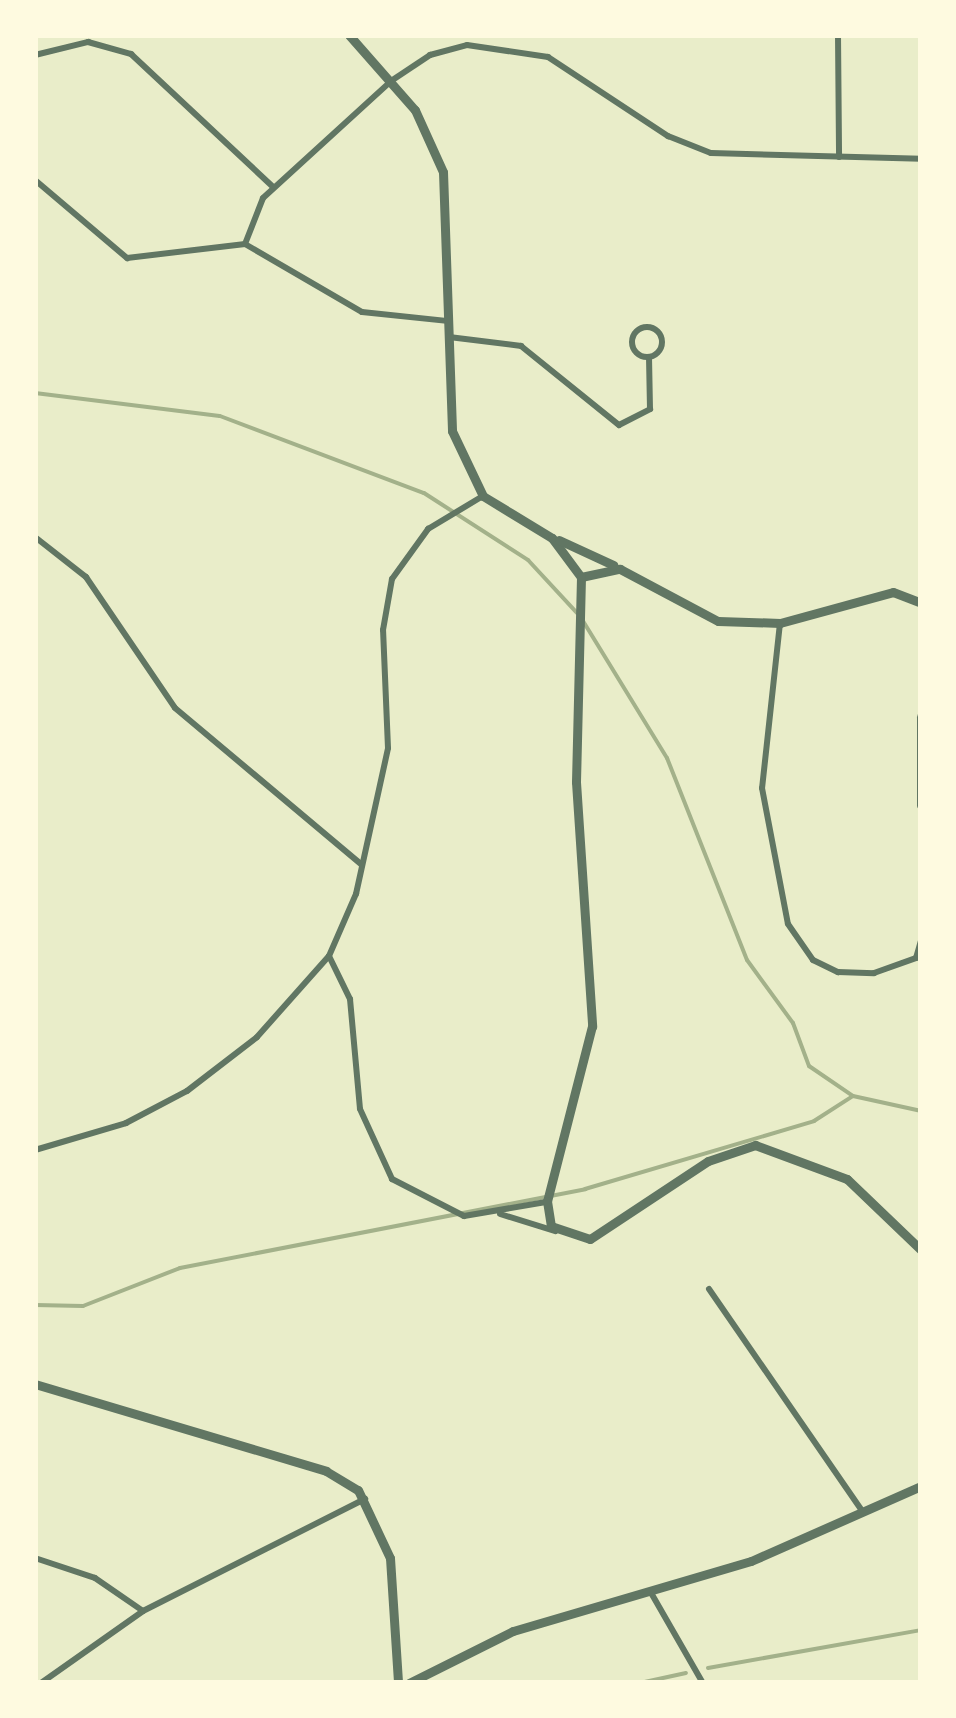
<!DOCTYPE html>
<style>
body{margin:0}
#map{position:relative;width:956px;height:1718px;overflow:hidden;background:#e9edc9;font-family:"Exo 2",sans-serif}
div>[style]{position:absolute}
.stream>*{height:4px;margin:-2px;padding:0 2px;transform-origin:2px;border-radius:2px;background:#a3b18a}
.minor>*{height:6px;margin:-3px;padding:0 3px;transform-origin:3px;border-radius:3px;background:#617663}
.minor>.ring{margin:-3px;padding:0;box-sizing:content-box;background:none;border:6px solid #617663;border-radius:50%}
.tertiary>*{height:9px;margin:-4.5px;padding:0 4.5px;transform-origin:4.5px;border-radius:4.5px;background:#617663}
span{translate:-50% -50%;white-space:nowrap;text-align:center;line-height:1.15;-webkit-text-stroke:8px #fefae0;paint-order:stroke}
.frame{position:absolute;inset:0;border:38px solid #fefae0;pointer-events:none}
</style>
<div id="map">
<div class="stream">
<div style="left:35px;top:393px;width:186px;rotate:7.1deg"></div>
<div style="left:220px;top:416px;width:218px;rotate:20.7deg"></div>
<div style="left:424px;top:493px;width:124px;rotate:32.8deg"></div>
<div style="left:528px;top:560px;width:72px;rotate:47.2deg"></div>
<div style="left:583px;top:621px;width:161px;rotate:58.5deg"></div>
<div style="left:667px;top:758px;width:217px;rotate:68.4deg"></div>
<div style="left:747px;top:960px;width:78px;rotate:53.9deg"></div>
<div style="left:793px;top:1023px;width:46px;rotate:69.6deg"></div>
<div style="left:809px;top:1066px;width:53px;rotate:34.3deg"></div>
<div style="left:853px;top:1096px;width:70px;rotate:12.4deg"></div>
<div style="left:35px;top:1305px;width:48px;rotate:1.2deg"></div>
<div style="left:83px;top:1306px;width:104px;rotate:-21.4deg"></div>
<div style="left:180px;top:1268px;width:413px;rotate:-11deg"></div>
<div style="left:585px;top:1189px;width:239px;rotate:-16.5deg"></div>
<div style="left:814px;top:1121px;width:46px;rotate:-32.7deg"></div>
<div style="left:708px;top:1668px;width:216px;rotate:-10.1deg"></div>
<div style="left:640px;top:1683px;width:47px;rotate:-12.3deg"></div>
</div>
<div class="minor">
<div style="left:838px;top:35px;width:122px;rotate:89.5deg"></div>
<div style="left:35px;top:55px;width:55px;rotate:-13.8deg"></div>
<div style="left:88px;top:42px;width:45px;rotate:15.6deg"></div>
<div style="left:131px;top:54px;width:195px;rotate:43.1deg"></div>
<div style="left:35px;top:180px;width:121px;rotate:40.3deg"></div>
<div style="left:127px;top:258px;width:119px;rotate:-6.8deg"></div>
<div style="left:245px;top:244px;width:135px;rotate:30.2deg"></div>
<div style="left:362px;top:312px;width:85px;rotate:6deg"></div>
<div style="left:245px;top:244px;width:49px;rotate:-68.6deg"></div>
<div style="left:263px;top:198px;width:173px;rotate:-42.4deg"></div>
<div style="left:391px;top:81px;width:47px;rotate:-33.7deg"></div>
<div style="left:430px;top:55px;width:38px;rotate:-15deg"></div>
<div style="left:467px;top:45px;width:82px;rotate:8.4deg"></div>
<div style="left:548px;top:57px;width:144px;rotate:33.4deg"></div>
<div style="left:668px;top:136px;width:46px;rotate:21.6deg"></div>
<div style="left:711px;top:153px;width:210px;rotate:1.6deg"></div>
<div class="ring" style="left:632px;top:327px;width:24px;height:24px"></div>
<div style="left:449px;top:337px;width:73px;rotate:7.1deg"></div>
<div style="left:521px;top:346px;width:126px;rotate:38.9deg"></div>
<div style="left:619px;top:425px;width:35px;rotate:-27deg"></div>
<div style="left:650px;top:409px;width:52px;rotate:-91.1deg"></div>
<div style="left:35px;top:537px;width:65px;rotate:38.1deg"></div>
<div style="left:86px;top:577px;width:158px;rotate:55.8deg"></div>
<div style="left:175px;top:708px;width:244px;rotate:40deg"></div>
<div style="left:780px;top:623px;width:166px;rotate:96.2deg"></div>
<div style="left:762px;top:788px;width:138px;rotate:79.2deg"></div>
<div style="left:788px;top:924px;width:44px;rotate:55.2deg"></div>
<div style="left:813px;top:960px;width:28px;rotate:26deg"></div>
<div style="left:838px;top:972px;width:36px;rotate:2deg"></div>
<div style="left:874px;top:973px;width:45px;rotate:-19.7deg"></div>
<div style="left:329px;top:956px;width:48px;rotate:64deg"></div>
<div style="left:350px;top:999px;width:110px;rotate:84.8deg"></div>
<div style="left:360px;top:1109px;width:77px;rotate:65.4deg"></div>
<div style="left:392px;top:1179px;width:81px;rotate:27.2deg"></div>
<div style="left:464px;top:1216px;width:83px;rotate:-9.7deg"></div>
<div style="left:916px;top:958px;width:19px;rotate:-74deg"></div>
<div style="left:35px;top:1150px;width:95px;rotate:-16.5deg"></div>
<div style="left:126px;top:1123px;width:69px;rotate:-27.7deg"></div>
<div style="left:187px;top:1091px;width:88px;rotate:-37.6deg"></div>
<div style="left:257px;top:1037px;width:108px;rotate:-48.4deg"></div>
<div style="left:329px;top:956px;width:68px;rotate:-66.5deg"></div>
<div style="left:356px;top:894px;width:149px;rotate:-77.6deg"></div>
<div style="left:388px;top:748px;width:118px;rotate:-92.4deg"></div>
<div style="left:383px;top:630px;width:52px;rotate:-80deg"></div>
<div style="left:392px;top:579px;width:62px;rotate:-54.2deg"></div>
<div style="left:428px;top:529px;width:64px;rotate:-31deg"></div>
<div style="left:500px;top:1214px;width:58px;rotate:17.2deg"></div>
<div style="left:709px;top:1289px;width:271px;rotate:55.4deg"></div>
<div style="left:35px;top:1558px;width:63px;rotate:18.4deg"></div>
<div style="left:95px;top:1578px;width:58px;rotate:34.5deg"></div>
<div style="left:650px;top:1591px;width:106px;rotate:60.1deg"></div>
<div style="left:41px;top:1683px;width:125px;rotate:-35.2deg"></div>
<div style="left:143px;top:1611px;width:249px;rotate:-26.8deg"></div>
</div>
<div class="tertiary">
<div style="left:349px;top:35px;width:100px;rotate:48.7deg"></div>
<div style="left:415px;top:110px;width:68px;rotate:65.7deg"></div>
<div style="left:443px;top:172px;width:259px;rotate:88deg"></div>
<div style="left:452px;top:431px;width:72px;rotate:64.5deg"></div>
<div style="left:483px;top:496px;width:81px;rotate:31.3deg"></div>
<div style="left:552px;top:538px;width:49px;rotate:53.4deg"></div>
<div style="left:581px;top:577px;width:40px;rotate:-12deg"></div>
<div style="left:620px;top:569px;width:111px;rotate:28deg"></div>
<div style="left:718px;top:621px;width:62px;rotate:1.8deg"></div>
<div style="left:780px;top:623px;width:117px;rotate:-15.3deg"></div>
<div style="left:893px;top:592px;width:30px;rotate:21deg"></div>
<div style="left:559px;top:540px;width:60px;rotate:24.8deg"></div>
<div style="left:581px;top:577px;width:205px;rotate:91.4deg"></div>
<div style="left:576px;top:782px;width:245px;rotate:86.2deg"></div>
<div style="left:592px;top:1026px;width:181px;rotate:104.4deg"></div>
<div style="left:547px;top:1201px;width:25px;rotate:81deg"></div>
<div style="left:551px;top:1226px;width:41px;rotate:18.4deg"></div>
<div style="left:590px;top:1239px;width:141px;rotate:-33.5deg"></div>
<div style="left:708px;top:1161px;width:50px;rotate:-18.8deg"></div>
<div style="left:755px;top:1145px;width:98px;rotate:20.3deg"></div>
<div style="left:847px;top:1179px;width:103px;rotate:43.8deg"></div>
<div style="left:921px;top:717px;width:88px;rotate:90deg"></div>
<div style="left:35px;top:1384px;width:304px;rotate:16.6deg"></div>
<div style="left:326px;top:1471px;width:37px;rotate:31deg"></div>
<div style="left:358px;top:1490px;width:75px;rotate:64.8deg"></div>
<div style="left:390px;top:1558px;width:125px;rotate:86.3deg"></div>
<div style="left:409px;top:1683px;width:116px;rotate:-26.6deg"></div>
<div style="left:513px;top:1631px;width:248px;rotate:-16.4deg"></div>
<div style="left:751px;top:1561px;width:186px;rotate:-23.8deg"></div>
</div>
<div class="frame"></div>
</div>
